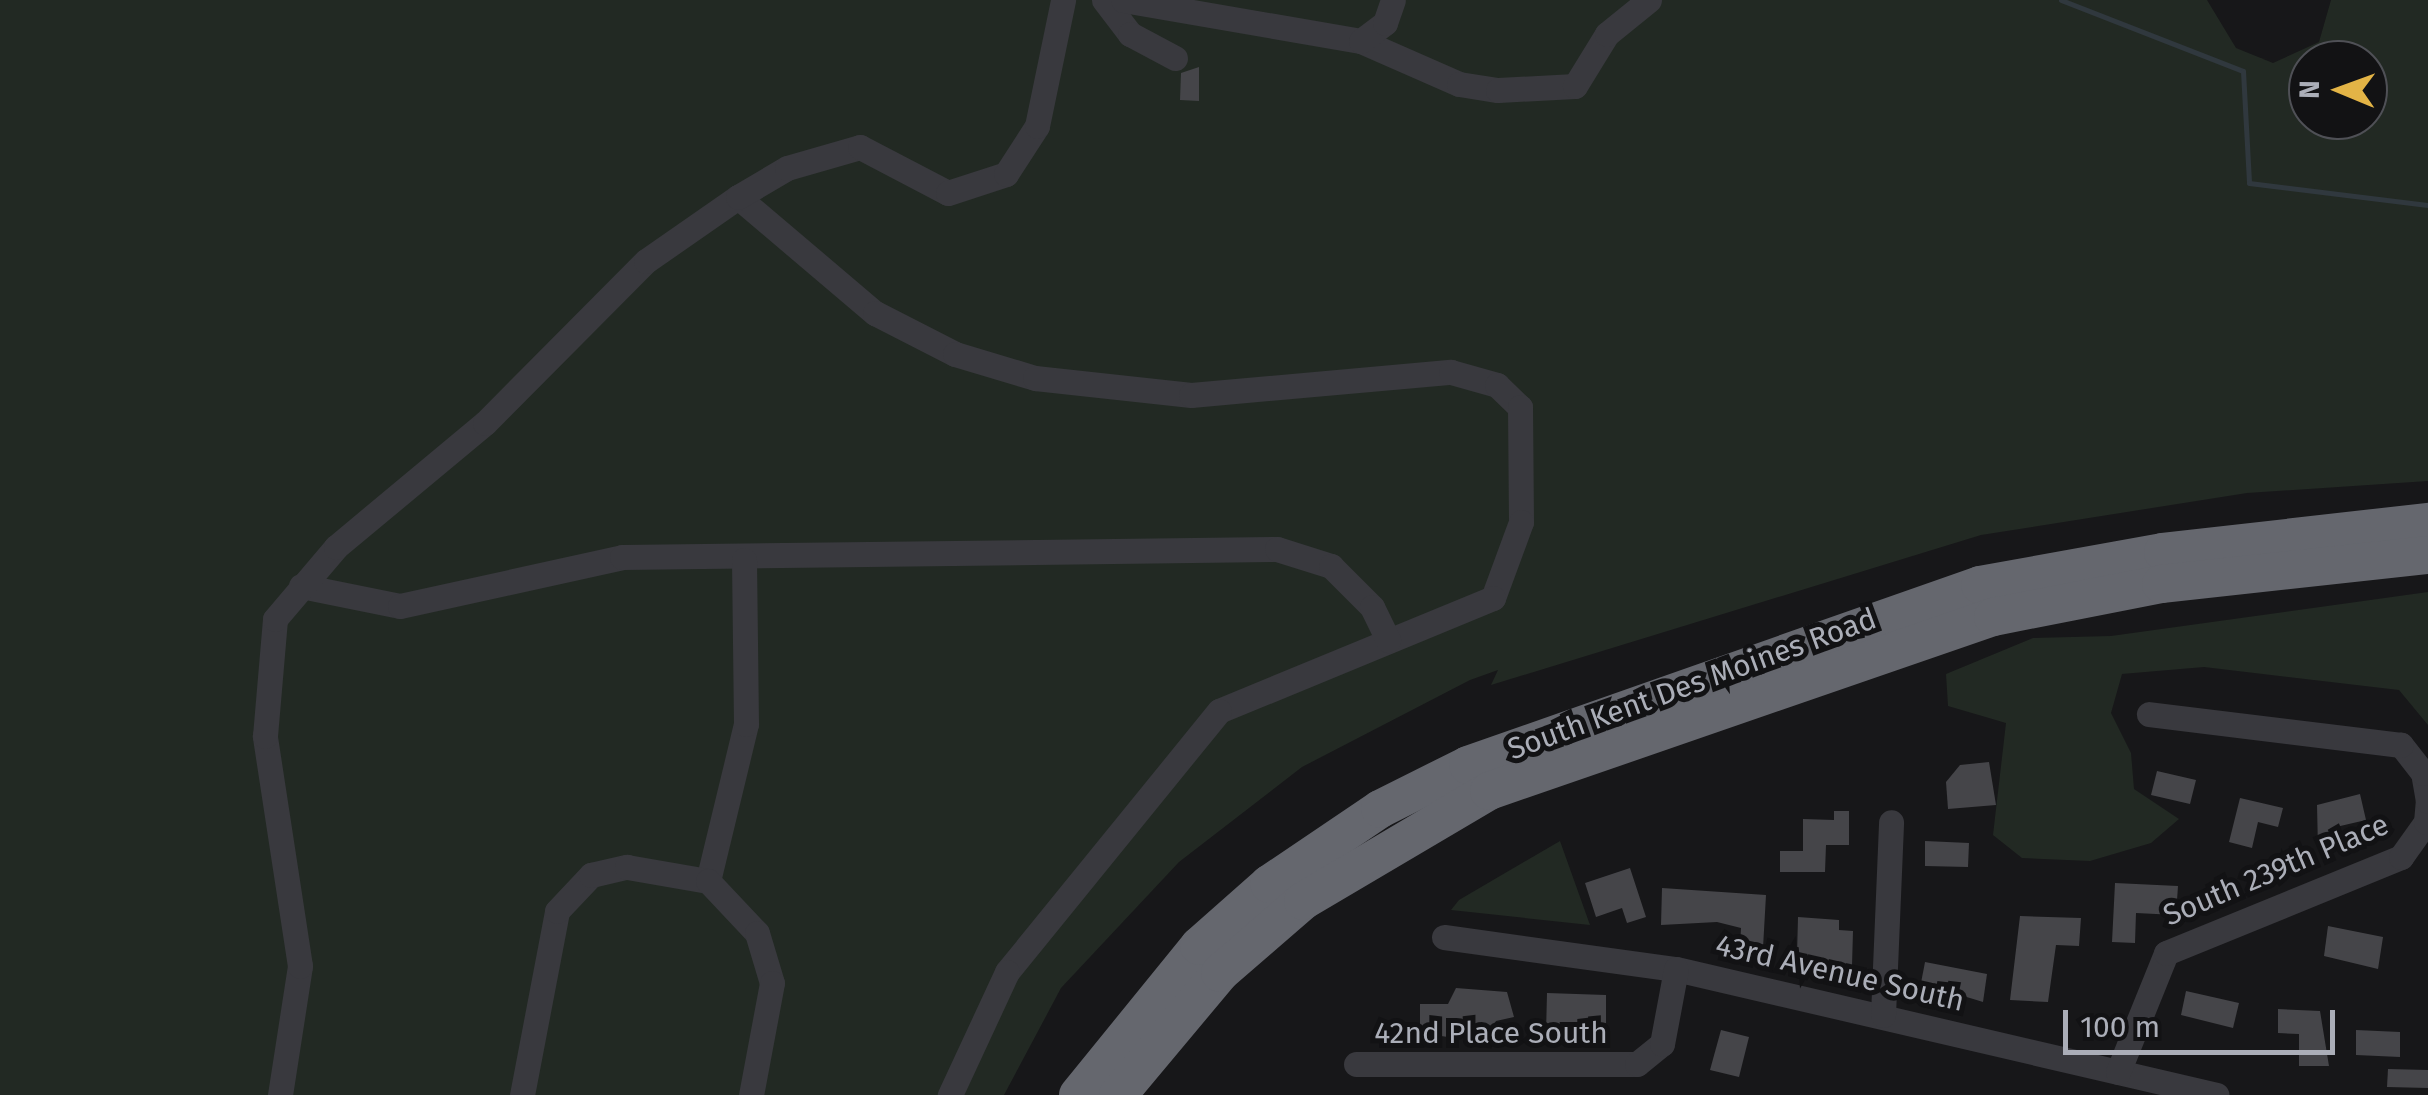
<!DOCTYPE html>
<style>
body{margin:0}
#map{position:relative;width:2428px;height:1095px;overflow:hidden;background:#171719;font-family:"Fira Sans",sans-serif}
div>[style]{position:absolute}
.green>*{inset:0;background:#222923}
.stream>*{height:5px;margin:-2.5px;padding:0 2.5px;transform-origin:2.5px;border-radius:2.5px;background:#30383e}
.building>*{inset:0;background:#454549}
.minor>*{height:25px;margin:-12.5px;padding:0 12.5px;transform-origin:12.5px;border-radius:12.5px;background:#39393e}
.highway>*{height:38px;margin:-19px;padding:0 19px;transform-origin:19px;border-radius:19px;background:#65676e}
span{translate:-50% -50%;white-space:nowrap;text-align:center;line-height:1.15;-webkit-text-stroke:10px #121214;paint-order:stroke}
.street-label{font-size:30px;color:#abaeb8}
.north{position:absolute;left:2288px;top:40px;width:100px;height:100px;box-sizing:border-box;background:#121214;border:2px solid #4f5056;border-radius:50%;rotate:271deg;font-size:28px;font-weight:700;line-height:40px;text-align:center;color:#abaeb8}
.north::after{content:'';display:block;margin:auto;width:35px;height:45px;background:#e3b446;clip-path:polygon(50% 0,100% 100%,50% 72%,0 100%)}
.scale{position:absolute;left:2063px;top:1010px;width:272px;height:45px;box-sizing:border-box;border:5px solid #abaeb8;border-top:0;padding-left:12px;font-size:30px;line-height:35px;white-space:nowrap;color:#abaeb8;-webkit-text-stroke:8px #121214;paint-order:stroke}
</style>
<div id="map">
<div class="green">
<div style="clip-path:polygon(evenodd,0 0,2207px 0,2236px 48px,2273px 63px,2319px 42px,2331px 0,2428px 0,2428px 481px,2247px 493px,1981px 535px,1491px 685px,1498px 670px,1470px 680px,1302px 767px,1179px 862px,1061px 988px,1004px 1095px,0 1095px,0 0,2308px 60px,2368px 60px,2368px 120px,2308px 120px,2308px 60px)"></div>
<div style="clip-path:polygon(2428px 592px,2428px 725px,2399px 690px,2204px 667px,2122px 674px,2111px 713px,2131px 753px,2134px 789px,2179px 819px,2151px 843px,2090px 861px,2022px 858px,1993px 835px,2006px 723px,1948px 706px,1946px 674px,2033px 638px,2111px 636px)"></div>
<div style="clip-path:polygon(1560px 841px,1590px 925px,1451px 910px,1459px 900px)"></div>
</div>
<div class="stream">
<div style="left:2061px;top:0;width:195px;rotate:21.3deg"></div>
<div style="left:2243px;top:71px;width:112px;rotate:86.9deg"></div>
<div style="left:2249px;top:183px;width:180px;rotate:7deg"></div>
</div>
<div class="building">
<div style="clip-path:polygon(1199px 67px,1199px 101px,1180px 100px,1181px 73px)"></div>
<div style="clip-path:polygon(1989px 762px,1996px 805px,1948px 809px,1946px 782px,1960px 765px)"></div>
<div style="clip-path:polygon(2157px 771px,2196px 780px,2190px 804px,2151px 795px)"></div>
<div style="clip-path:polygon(2360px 794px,2366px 820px,2336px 827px,2340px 844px,2318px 849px,2317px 805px)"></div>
<div style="clip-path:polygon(2240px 798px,2283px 808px,2278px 827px,2258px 822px,2252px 848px,2229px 842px)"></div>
<div style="clip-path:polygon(1834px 811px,1849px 811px,1849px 845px,1826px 845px,1825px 872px,1780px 872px,1780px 851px,1803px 851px,1803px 819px,1834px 820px)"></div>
<div style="clip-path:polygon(1925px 841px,1969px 843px,1968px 867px,1925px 866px)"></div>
<div style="clip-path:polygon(1630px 868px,1646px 917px,1627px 923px,1622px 908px,1596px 917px,1585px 883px)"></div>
<div style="clip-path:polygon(2115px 883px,2178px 886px,2176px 915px,2136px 913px,2135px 943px,2112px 942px)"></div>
<div style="clip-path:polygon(1662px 888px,1766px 895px,1763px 948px,1740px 947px,1741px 928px,1717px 922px,1661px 925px)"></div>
<div style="clip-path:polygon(2020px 916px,2081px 918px,2079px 946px,2056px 945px,2048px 1002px,2010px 1000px)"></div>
<div style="clip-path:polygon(1798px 917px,1839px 920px,1839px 930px,1853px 931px,1852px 966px,1797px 955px)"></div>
<div style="clip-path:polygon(2328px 926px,2383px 937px,2378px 969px,2324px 956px)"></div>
<div style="clip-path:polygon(1925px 962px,1987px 974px,1983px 1002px,1921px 983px)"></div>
<div style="clip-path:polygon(1456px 988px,1507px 992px,1514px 1017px,1496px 1021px,1483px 1042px,1420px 1033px,1420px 1004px,1448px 1004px)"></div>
<div style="clip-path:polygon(2186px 991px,2239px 1003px,2233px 1028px,2181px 1015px)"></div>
<div style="clip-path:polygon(1547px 993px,1606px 995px,1606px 1023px,1570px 1022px,1569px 1035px,1546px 1034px)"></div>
<div style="clip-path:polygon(2278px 1009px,2320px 1011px,2329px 1066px,2299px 1066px,2299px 1034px,2278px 1033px)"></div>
<div style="clip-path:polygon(1721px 1030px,1749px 1037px,1739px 1077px,1710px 1070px)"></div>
<div style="clip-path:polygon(2356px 1030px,2400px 1032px,2400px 1057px,2356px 1055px)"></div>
<div style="clip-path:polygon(2388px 1069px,2428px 1070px,2428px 1088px,2387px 1087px)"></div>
</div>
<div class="minor">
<div style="left:1104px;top:0;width:43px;rotate:52.6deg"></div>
<div style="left:1130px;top:34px;width:51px;rotate:28.1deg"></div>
<div style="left:1123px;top:0;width:242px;rotate:9.8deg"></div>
<div style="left:1361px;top:41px;width:107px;rotate:23.7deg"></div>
<div style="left:1459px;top:84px;width:39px;rotate:9deg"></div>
<div style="left:1498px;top:90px;width:77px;rotate:-3deg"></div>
<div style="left:1575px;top:86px;width:61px;rotate:-58.4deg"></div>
<div style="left:1607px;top:34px;width:54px;rotate:-39deg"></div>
<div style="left:1361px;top:41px;width:30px;rotate:-37deg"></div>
<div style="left:1385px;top:23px;width:24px;rotate:-71deg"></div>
<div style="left:738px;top:197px;width:180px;rotate:40.3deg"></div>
<div style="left:875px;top:313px;width:90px;rotate:27.1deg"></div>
<div style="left:955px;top:354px;width:84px;rotate:16.7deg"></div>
<div style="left:1035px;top:378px;width:157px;rotate:6.2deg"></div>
<div style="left:1191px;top:395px;width:261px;rotate:-5.1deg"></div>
<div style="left:1451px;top:372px;width:48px;rotate:15.8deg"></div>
<div style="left:1497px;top:385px;width:32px;rotate:44deg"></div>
<div style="left:1520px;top:407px;width:115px;rotate:89.5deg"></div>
<div style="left:1521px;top:522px;width:81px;rotate:110.2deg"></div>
<div style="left:1493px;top:598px;width:296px;rotate:157.6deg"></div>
<div style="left:1219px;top:711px;width:336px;rotate:129.1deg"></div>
<div style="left:1007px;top:972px;width:136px;rotate:114.9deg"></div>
<div style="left:301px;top:586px;width:101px;rotate:11.4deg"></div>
<div style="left:400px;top:606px;width:227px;rotate:-12.4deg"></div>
<div style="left:622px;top:557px;width:655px;rotate:-0.7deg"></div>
<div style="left:1277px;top:549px;width:57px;rotate:17.5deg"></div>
<div style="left:1331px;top:566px;width:58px;rotate:45deg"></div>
<div style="left:1372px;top:607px;width:37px;rotate:64deg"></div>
<div style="left:708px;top:881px;width:162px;rotate:-76.4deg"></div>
<div style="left:746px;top:724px;width:164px;rotate:-90.7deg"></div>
<div style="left:1444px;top:937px;width:234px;rotate:7.9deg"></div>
<div style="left:1676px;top:969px;width:555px;rotate:13.11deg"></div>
<div style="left:1883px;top:1015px;width:193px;rotate:-87.6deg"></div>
<div style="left:1356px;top:1064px;width:281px"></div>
<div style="left:1637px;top:1064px;width:32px;rotate:-39deg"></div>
<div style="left:1662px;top:1044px;width:76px;rotate:-79.4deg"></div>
<div style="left:2118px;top:1072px;width:128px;rotate:-68deg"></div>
<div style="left:2166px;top:953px;width:254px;rotate:-22.2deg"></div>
<div style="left:2401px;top:857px;width:43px;rotate:-54.5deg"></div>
<div style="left:2426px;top:822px;width:21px;rotate:-85deg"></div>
<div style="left:2428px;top:801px;width:28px;rotate:-100deg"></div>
<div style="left:2423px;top:773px;width:36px;rotate:-128deg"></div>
<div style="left:2401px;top:745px;width:254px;rotate:-173deg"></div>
<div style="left:280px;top:1095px;width:131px;rotate:-81.2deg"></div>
<div style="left:300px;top:966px;width:233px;rotate:-98.7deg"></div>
<div style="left:265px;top:736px;width:117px;rotate:-85.1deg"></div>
<div style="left:275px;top:619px;width:94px;rotate:-49.7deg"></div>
<div style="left:336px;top:547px;width:194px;rotate:-39.8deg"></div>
<div style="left:485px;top:423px;width:228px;rotate:-45.2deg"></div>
<div style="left:646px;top:261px;width:112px;rotate:-34.8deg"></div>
<div style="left:738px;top:197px;width:57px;rotate:-30.6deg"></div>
<div style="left:787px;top:168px;width:76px;rotate:-16deg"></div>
<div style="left:860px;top:147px;width:99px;rotate:27.6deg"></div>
<div style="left:948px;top:193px;width:61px;rotate:-18.1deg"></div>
<div style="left:1006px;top:174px;width:57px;rotate:-57.1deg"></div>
<div style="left:1037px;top:126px;width:129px;rotate:-78.3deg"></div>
<div style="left:522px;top:1095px;width:187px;rotate:-79.2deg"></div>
<div style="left:557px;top:911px;width:50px;rotate:-46.6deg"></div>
<div style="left:591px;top:875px;width:37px;rotate:-13deg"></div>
<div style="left:627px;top:867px;width:82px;rotate:9.8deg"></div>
<div style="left:708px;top:881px;width:71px;rotate:46.7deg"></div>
<div style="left:757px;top:933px;width:52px;rotate:73.3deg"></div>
<div style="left:772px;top:983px;width:114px;rotate:100.6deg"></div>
</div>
<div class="highway">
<div style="left:1078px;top:1095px;width:192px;rotate:-50.9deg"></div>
<div style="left:1199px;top:946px;width:94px;rotate:-41.5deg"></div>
<div style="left:1269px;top:884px;width:134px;rotate:-34deg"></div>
<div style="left:1380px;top:809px;width:98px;rotate:-26.6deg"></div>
<div style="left:1468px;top:765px;width:543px;rotate:-19.37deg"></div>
<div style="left:1980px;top:585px;width:186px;rotate:-10.2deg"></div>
<div style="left:2163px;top:552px;width:267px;rotate:-6.5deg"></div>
<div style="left:1118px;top:1095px;width:159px;rotate:-50.1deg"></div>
<div style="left:1220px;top:973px;width:110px;rotate:-40.9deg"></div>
<div style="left:1303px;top:901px;width:216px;rotate:-30.6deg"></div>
<div style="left:1489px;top:791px;width:533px;rotate:-19.05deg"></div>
<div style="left:1993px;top:617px;width:171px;rotate:-11.1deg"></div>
<div style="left:2161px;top:584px;width:269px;rotate:-6.2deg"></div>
</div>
<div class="street-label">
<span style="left:1692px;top:684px;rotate:-20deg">South Kent Des Moines Road</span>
<span style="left:2276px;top:870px;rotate:-23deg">South 239th Place</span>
<span style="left:1840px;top:973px;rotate:13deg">43rd Avenue South</span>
<span style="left:1491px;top:1033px">42nd Place South</span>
</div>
<div class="north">N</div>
<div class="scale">100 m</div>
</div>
